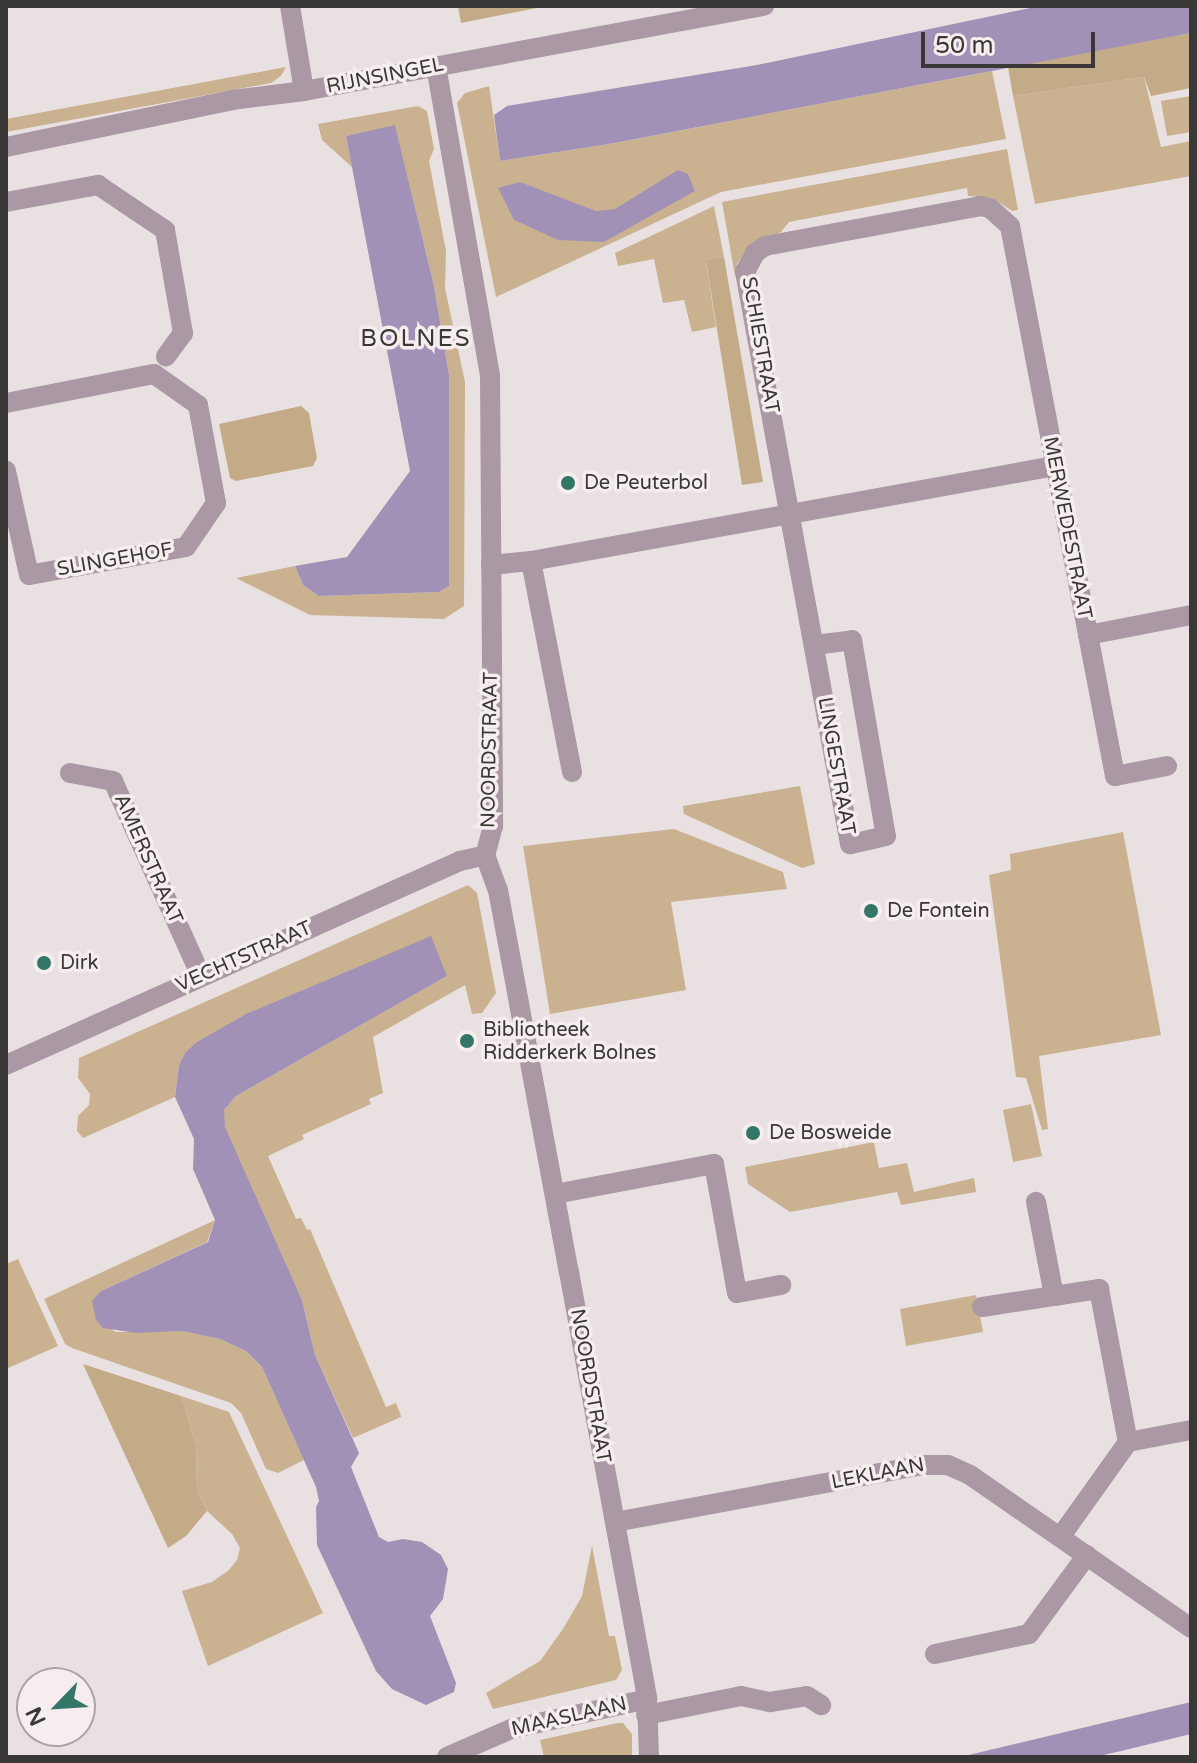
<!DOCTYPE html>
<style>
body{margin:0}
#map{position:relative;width:1197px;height:1763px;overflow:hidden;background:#e9e0e1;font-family:"Varela Round",sans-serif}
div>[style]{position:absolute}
.green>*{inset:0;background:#cab291}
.forest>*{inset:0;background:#c4ab88}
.water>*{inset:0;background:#a191b6}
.pedestrian>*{height:20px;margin:-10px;padding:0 10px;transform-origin:10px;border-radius:10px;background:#aa99a5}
.minor>*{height:20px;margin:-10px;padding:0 10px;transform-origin:10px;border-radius:10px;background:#aa99a5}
.tertiary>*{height:20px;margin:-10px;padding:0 10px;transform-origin:10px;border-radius:10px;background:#aa99a5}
.dots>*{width:22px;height:22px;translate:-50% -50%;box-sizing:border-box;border:4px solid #f6edee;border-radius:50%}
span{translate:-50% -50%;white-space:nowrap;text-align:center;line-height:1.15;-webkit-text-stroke:7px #f6edee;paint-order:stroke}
.street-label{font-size:20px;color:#3a3737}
.poi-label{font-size:20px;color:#3a3737}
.left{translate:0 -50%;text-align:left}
.quarter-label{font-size:24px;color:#3a3737;letter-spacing:2px}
.frame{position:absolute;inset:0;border:8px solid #3a3737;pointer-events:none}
.north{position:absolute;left:16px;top:1667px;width:80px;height:80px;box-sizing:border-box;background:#f6edee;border:2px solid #aba4a5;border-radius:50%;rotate:245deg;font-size:22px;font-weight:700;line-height:32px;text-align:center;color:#3a3737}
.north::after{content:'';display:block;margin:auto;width:28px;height:36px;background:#337566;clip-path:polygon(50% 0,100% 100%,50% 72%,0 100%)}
.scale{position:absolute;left:921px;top:32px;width:174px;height:36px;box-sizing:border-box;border:4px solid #3a3737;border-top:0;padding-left:10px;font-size:24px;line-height:28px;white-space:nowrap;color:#3a3737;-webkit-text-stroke:6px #f6edee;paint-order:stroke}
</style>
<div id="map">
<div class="green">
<div style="clip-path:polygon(286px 67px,281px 76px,271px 83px,6px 132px,6px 119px)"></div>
<div style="clip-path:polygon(992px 71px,1006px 139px,721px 192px,496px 297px,457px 103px,465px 93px,489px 86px,500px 161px,609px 144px)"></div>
<div style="clip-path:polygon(1144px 77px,1161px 147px,1191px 141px,1191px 176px,1035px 204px,1013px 96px)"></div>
<div style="clip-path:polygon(1191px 96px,1191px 132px,1167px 136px,1161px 101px)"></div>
<div style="clip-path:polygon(418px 106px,427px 111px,434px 149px,429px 161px,446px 251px,445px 288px,465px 382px,464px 606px,444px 619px,310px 615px,236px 578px,295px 566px,303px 585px,319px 596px,439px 592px,449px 586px,449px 375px,434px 286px,395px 126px,346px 136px,352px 167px,322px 140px,318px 124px)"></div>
<div style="clip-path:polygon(1007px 149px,1018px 210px,1012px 211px,993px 198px,968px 196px,967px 188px,789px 222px,781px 232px,748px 247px,737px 264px,735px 276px,722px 202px)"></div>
<div style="clip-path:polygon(714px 206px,724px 257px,706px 262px,716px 327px,692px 332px,684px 300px,663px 303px,654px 259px,618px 266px,615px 253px)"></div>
<div style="clip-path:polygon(800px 786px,815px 864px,802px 868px,684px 814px,683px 806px)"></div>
<div style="clip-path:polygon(674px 829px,783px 872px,787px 889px,671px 902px,686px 990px,550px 1014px,523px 846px)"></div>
<div style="clip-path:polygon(1123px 832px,1161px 1035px,1039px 1056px,1048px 1129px,1042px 1130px,1026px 1078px,1016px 1077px,989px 875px,1011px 870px,1010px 854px)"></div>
<div style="clip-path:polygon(468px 885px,477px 893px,496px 993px,482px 1013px,472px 1014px,465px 985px,373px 1037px,383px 1093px,369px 1099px,371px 1104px,302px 1135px,304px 1139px,268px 1156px,296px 1219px,301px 1218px,307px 1230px,310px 1229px,386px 1407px,396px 1403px,400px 1413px,401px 1417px,353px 1438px,315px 1355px,302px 1300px,224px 1127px,224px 1110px,236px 1096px,447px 976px,185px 1053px,179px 1065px,175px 1097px,83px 1138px,77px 1131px,78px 1116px,89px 1105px,90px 1094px,78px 1078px,79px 1058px)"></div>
<div style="clip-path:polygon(1031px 1104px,1042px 1156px,1013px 1162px,1003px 1110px)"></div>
<div style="clip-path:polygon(874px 1142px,879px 1168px,907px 1163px,914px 1192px,974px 1178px,976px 1192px,901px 1205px,897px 1192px,790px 1212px,748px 1184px,745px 1167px)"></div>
<div style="clip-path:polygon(215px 1220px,207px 1242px,101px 1291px,96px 1320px,116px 1332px,182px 1331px,220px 1339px,246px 1351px,262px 1367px,304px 1460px,278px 1473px,266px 1469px,241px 1413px,231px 1403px,72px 1348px,65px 1344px,44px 1299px)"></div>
<div style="clip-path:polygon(18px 1259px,58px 1346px,6px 1369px,6px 1264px)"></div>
<div style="clip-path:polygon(976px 1295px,983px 1332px,906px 1346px,900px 1309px)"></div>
<div style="clip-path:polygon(181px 1396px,229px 1412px,323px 1613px,208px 1666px,182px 1591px,212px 1582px,229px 1570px,237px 1560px,240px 1548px,232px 1534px,207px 1511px,197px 1491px,196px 1445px)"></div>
<div style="clip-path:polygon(592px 1546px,609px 1636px,615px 1636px,622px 1670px,616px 1680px,493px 1709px,486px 1693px,540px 1661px,563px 1629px,582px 1596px)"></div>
<div style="clip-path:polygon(617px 1723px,623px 1723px,632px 1734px,632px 1757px,544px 1757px,540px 1740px)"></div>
</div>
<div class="forest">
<div style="clip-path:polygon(458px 6px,536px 6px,537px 8px,461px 23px)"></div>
<div style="clip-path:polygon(1191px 33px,1191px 88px,1151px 96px,1144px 77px,1013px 96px,1008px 67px)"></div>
<div style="clip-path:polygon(724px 257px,763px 482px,742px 485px,706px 261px)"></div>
<div style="clip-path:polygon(301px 406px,309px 413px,317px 458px,313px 466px,236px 481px,230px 478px,219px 424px)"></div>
<div style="clip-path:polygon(83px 1364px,181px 1396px,196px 1445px,197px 1491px,207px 1511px,186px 1536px,168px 1548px)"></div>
</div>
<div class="water">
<div style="clip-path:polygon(1040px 6px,1191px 6px,1191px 33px,609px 144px,500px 161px,494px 115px,507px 106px,757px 65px)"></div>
<div style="clip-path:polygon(395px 125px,434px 286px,449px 375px,449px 586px,439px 592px,319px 596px,303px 585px,295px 566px,347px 557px,410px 471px,346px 136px)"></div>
<div style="clip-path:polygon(678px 170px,688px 174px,695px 191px,604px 242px,558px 240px,514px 220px,498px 188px,520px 182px,596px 211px,615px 209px)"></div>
<div style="clip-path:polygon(431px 936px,447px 976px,236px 1096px,224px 1110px,225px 1127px,302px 1300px,315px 1355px,359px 1453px,351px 1467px,379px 1537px,388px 1542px,403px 1539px,422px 1542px,441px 1555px,448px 1569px,443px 1599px,430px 1616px,456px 1683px,454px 1692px,426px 1705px,392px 1689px,376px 1671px,317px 1545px,316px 1507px,319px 1501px,316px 1487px,262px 1367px,246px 1351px,220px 1339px,182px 1331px,136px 1333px,103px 1328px,96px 1320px,92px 1301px,101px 1291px,208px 1242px,215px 1220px,193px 1169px,194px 1139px,175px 1097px,179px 1065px,185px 1053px,197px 1042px,246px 1014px)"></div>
<div style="clip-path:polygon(1191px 1702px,1191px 1734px,1121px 1751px,1095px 1757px,960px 1757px)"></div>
</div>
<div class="pedestrian">
<div style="left:70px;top:773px;width:44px;rotate:10.5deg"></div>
<div style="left:113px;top:781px;width:214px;rotate:65.7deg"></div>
</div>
<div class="minor">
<div style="left:290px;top:6px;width:86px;rotate:80.6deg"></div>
<div style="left:436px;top:66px;width:315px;rotate:80.1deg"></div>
<div style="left:490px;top:376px;width:450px;rotate:89.6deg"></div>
<div style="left:493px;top:826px;width:30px;rotate:105deg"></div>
<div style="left:485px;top:855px;width:37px;rotate:70deg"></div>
<div style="left:498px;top:890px;width:389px;rotate:79.5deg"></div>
<div style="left:569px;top:1272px;width:434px;rotate:79.6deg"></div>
<div style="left:647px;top:1699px;width:58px;rotate:88deg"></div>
<div style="left:6px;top:202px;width:94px;rotate:-10.5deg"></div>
<div style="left:98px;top:185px;width:81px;rotate:33.9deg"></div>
<div style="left:165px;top:230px;width:105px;rotate:80.1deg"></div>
<div style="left:183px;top:333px;width:29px;rotate:126deg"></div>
<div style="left:6px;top:403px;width:151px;rotate:-11.1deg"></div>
<div style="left:154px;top:374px;width:54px;rotate:35.2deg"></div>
<div style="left:198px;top:405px;width:100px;rotate:79.6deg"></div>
<div style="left:216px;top:503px;width:53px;rotate:124.3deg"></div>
<div style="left:186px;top:547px;width:159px;rotate:169.9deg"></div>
<div style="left:29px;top:575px;width:107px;rotate:-102.5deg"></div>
<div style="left:531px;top:561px;width:215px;rotate:79deg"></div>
<div style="left:491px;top:565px;width:40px;rotate:-5.7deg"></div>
<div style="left:531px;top:561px;width:533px;rotate:-10.28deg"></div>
<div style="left:1088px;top:635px;width:105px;rotate:-11deg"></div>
<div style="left:814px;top:645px;width:38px;rotate:-7deg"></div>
<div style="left:852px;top:640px;width:199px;rotate:80.2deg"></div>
<div style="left:886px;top:836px;width:37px;rotate:167deg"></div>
<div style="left:850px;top:844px;width:582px;rotate:-100.4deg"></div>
<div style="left:745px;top:272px;width:21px;rotate:-62deg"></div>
<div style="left:755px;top:253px;width:12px;rotate:-35deg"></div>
<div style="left:765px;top:246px;width:219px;rotate:-10.5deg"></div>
<div style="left:980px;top:206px;width:10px;rotate:11deg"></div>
<div style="left:990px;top:208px;width:27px;rotate:42deg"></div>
<div style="left:1010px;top:226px;width:560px;rotate:79.19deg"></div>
<div style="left:1115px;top:776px;width:53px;rotate:-10.9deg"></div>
<div style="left:6px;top:1065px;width:498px;rotate:-24.2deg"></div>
<div style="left:460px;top:861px;width:26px;rotate:-13deg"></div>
<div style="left:555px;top:1194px;width:162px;rotate:-10.7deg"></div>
<div style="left:714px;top:1164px;width:131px;rotate:79.9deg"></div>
<div style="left:737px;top:1293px;width:45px;rotate:-10.3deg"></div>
<div style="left:1054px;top:1296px;width:46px;rotate:-8.8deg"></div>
<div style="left:1099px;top:1289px;width:156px;rotate:79.3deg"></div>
<div style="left:1128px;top:1442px;width:115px;rotate:125.5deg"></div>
<div style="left:982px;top:1307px;width:73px;rotate:-8.7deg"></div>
<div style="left:1054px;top:1296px;width:96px;rotate:-100.8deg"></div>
<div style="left:1128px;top:1442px;width:64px;rotate:-10.8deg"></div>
<div style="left:615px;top:1522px;width:313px;rotate:-10.5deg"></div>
<div style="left:923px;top:1465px;width:25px"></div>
<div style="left:948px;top:1465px;width:24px;rotate:24deg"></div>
<div style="left:970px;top:1475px;width:269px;rotate:34.7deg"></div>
<div style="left:935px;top:1654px;width:96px;rotate:-12deg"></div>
<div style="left:1029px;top:1634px;width:98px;rotate:-53.7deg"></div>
<div style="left:646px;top:1715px;width:97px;rotate:-11.3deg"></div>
<div style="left:741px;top:1696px;width:30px;rotate:12deg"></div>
<div style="left:770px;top:1702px;width:37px;rotate:-9deg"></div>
<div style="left:807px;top:1696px;width:17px;rotate:33deg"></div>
<div style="left:447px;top:1757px;width:70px;rotate:-23.6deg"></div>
<div style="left:511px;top:1729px;width:139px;rotate:-12.4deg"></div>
</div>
<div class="tertiary">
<div style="left:6px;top:147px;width:231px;rotate:-11.7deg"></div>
<div style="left:232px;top:100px;width:73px;rotate:-7.1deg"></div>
<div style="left:304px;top:91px;width:468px;rotate:-10.5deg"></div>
</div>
<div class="dots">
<div style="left:568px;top:483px;background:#337566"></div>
<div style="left:871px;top:911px;background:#337566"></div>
<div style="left:44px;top:963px;background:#337566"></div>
<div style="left:467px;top:1041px;background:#337566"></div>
<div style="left:753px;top:1133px;background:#337566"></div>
</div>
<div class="street-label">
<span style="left:385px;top:76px;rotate:-11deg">RIJNSINGEL</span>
<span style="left:760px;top:345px;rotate:80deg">SCHIESTRAAT</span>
<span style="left:1067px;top:528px;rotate:79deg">MERWEDESTRAAT</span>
<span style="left:115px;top:560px;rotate:-10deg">SLINGEHOF</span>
<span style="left:490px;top:750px;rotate:-89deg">NOORDSTRAAT</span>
<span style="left:836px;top:766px;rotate:80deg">LINGESTRAAT</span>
<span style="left:148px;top:859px;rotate:66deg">AMERSTRAAT</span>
<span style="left:244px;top:957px;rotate:-24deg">VECHTSTRAAT</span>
<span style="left:590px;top:1386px;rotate:80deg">NOORDSTRAAT</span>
<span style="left:878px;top:1474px;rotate:-11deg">LEKLAAN</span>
<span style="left:569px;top:1717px;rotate:-13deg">MAASLAAN</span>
</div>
<div class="poi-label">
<span class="left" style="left:584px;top:483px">De Peuterbol</span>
<span class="left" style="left:887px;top:911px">De Fontein</span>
<span class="left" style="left:60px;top:963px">Dirk</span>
<span class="left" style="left:483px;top:1042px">Bibliotheek<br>Ridderkerk Bolnes</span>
<span class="left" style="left:769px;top:1133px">De Bosweide</span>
</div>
<div class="quarter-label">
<span style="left:416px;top:339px">BOLNES</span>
</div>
<div class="frame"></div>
<div class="north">N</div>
<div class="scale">50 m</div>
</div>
